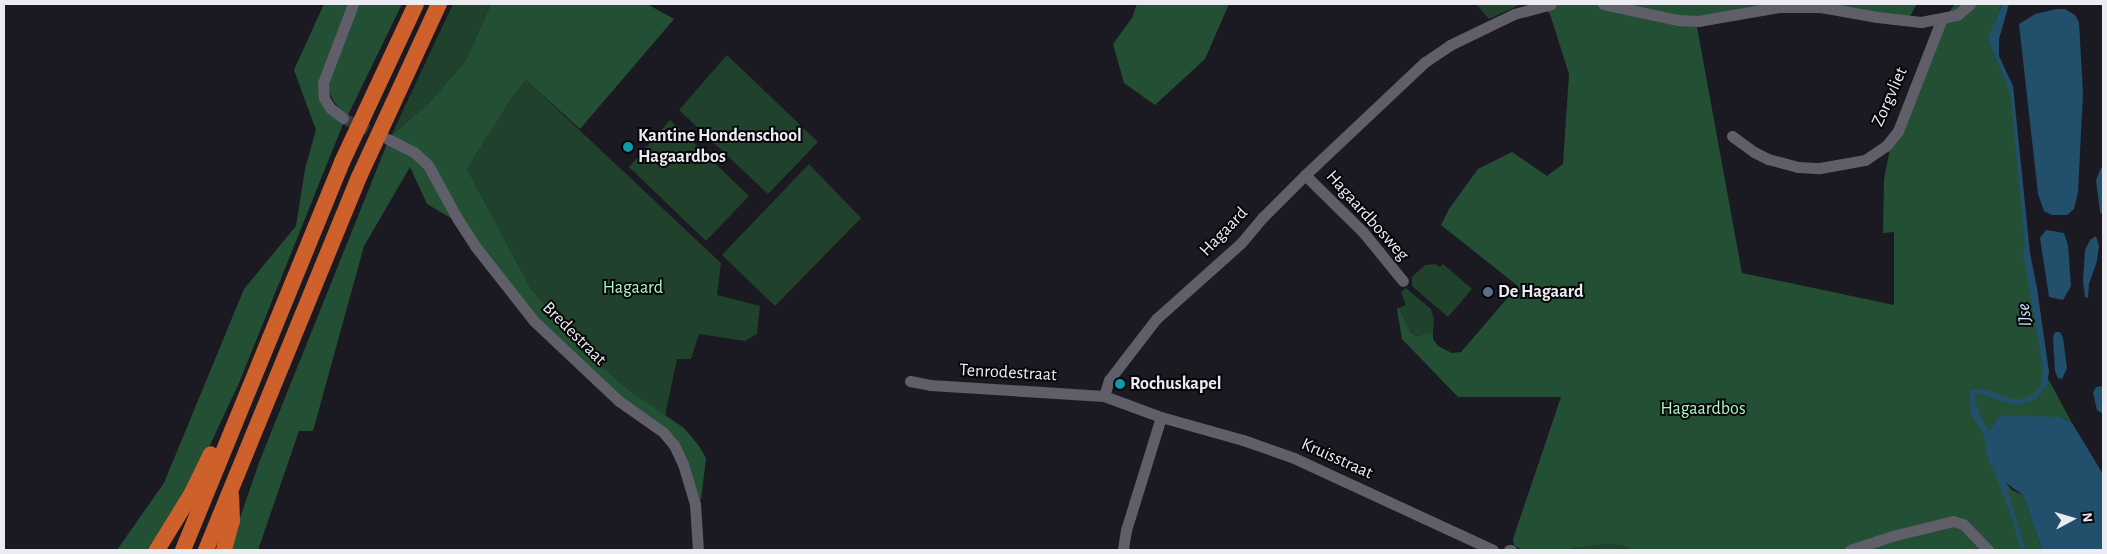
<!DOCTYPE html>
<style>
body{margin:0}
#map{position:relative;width:2107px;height:554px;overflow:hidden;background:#1b1a23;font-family:"Alegreya Sans",sans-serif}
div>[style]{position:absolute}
.green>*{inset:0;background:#20412c}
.forest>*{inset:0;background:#235034}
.water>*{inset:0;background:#214f6c}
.stream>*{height:2.5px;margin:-1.25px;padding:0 1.25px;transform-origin:1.25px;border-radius:1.25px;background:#214f6c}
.minor-tunnel>*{height:11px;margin-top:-5.5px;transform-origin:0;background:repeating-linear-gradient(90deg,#3a3942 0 11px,transparent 0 16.5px)}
.minor>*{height:11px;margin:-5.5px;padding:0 5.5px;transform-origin:5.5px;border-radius:5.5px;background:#5f5e69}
.highway>*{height:16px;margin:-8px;padding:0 8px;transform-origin:8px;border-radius:8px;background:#ce602b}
.dots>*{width:14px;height:14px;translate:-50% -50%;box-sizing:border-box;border:2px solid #060609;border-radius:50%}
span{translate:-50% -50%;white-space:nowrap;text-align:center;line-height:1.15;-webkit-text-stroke:4px #060609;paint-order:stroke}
.street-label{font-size:18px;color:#ecebf2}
.poi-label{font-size:18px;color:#ecebf2;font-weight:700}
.left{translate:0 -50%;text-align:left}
.park-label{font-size:18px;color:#aff8c5}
.water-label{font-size:19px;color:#c7e3f7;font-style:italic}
.frame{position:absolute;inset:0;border:5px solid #ecebf2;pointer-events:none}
.north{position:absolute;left:2047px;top:494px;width:50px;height:50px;-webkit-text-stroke:4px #060609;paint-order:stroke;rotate:84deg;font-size:14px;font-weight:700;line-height:20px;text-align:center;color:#ecebf2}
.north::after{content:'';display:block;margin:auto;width:18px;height:22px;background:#ecebf2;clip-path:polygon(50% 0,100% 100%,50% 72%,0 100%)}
</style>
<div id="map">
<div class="green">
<div style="clip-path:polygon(453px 4px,491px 4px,466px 60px,429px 103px,391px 136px)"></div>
<div style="clip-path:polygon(1476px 4px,1522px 4px,1489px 19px)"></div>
<div style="clip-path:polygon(727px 55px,818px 142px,768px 194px,679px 110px)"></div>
<div style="clip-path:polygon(526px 80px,721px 263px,717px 295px,760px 306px,757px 334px,745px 341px,699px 334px,691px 359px,677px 359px,665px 416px,630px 391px,576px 344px,531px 289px,467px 169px,513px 96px)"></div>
<div style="clip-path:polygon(670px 120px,749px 196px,706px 241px,629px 167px)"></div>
<div style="clip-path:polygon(809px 164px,861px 218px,775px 306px,722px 255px)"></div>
<div style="clip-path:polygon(1435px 264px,1440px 267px,1443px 264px,1472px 289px,1448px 317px,1412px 286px,1412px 277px,1425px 265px)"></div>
<div style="clip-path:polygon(1406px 288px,1431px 309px,1434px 319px,1433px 332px,1417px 336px,1411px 333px,1399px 308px,1406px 305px,1401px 292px)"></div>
<div style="clip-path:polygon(1605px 544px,1621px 545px,1633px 550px,1563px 550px)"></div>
</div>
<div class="forest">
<div style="clip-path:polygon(324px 4px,350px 4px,324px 71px,332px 115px,343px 124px,239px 383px,189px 490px,151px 550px,117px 550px,164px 483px,244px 289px,296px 226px,305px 169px,316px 130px,294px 70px)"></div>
<div style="clip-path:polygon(357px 4px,402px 4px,347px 117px,334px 102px,326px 85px)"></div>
<div style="clip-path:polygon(491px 4px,647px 4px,674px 19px,580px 129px,526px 80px,513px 96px,467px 169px,531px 289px,576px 344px,630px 391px,684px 428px,699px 446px,706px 458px,701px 500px,696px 497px,676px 443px,621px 400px,536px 318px,477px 244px,440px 178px,391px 136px,429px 103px,466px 60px)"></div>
<div style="clip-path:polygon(1137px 4px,1229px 4px,1205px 59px,1155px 105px,1124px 83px,1113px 44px,1132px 18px)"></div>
<div style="clip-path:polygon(1541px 4px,1917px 4px,1910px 16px,1780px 12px,1707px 23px,1697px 27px,1742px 273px,1894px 305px,1894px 232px,1883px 233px,1884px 179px,1891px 144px,1949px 12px,1955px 4px,2002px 4px,1994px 24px,1995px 36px,1998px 59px,2012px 90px,2032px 281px,2045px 373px,2072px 423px,2059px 417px,1996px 420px,1990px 429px,1989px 438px,2005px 482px,2012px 490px,2023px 495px,2042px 550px,1633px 550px,1621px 545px,1605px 544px,1563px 550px,1522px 550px,1514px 545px,1513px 539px,1561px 397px,1458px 397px,1402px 339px,1397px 309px,1399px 308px,1411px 333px,1417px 336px,1433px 332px,1433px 339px,1438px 346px,1452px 353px,1461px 352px,1518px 286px,1441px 225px,1449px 209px,1478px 169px,1512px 152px,1547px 176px,1563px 164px,1569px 74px,1550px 14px)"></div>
<div style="clip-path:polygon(387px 144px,420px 160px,456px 221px,427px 204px,410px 167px,364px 246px,313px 431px,299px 431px,258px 550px,229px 550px,260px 460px)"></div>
</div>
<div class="water">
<div style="clip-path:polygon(2002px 4px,2009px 4px,1999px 39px,1999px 56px,2013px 86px,2030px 253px,2037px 288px,2049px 372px,2047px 385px,2036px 399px,2017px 405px,2006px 403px,1980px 393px,1975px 393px,1976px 411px,1989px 431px,1996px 420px,2002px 415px,2059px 417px,2072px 423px,2103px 474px,2103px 550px,2042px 550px,2023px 495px,2006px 483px,2025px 550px,2021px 550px,2010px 512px,1986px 452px,1984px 435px,1971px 413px,1970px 390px,1983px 389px,2016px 400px,2029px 397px,2040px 388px,2043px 369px,2023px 253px,2025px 246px,2011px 99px,2006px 82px,1988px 39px)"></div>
<div style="clip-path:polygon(2056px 9px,2065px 9px,2075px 15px,2079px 22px,2083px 94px,2078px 192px,2074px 209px,2067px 215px,2052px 215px,2044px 211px,2038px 194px,2019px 24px,2035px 14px)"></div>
<div style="clip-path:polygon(2103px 167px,2103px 216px,2100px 212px,2096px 180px,2101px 168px)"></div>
<div style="clip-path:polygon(2046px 230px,2064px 233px,2068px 245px,2071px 286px,2063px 300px,2049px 297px,2040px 238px)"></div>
<div style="clip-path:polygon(2096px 236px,2099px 246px,2097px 261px,2089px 284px,2088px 298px,2085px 297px,2083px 281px,2085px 250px,2090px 240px)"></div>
<div style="clip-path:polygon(2055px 332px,2060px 332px,2063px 338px,2067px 368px,2062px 379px,2058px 378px,2055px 371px,2053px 337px)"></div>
<div style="clip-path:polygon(2102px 386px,2103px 387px,2103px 414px,2097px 410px,2093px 393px,2096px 387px)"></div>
</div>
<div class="stream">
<div style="left:1975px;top:405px;width:12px;rotate:70deg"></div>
</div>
<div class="minor-tunnel">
<div style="left:343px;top:118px;width:46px;rotate:24.3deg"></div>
</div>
<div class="minor">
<div style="left:1603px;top:4px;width:77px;rotate:12deg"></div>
<div style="left:1678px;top:20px;width:20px;rotate:3deg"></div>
<div style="left:1698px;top:21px;width:82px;rotate:-9.8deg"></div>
<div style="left:1779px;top:7px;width:42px"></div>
<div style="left:1821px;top:7px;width:57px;rotate:10.1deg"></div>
<div style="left:1877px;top:17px;width:44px;rotate:6.5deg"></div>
<div style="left:1921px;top:22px;width:37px;rotate:-11deg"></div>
<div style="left:1957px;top:15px;width:17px;rotate:-40deg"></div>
<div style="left:343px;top:118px;width:16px;rotate:-142deg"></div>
<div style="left:330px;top:108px;width:12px;rotate:-121deg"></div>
<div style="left:324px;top:98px;width:15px;rotate:-94deg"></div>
<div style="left:323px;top:83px;width:85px;rotate:-69.2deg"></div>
<div style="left:1732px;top:136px;width:27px;rotate:36deg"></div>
<div style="left:1754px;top:152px;width:16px;rotate:27deg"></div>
<div style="left:1768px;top:159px;width:31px;rotate:15deg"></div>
<div style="left:1798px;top:167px;width:22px;rotate:3deg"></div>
<div style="left:1820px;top:168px;width:46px;rotate:-10.1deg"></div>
<div style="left:1865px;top:160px;width:25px;rotate:-34deg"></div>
<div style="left:1886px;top:146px;width:19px;rotate:-51deg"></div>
<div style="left:1898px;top:131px;width:121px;rotate:-68.7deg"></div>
<div style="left:388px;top:139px;width:29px;rotate:27deg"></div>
<div style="left:414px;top:152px;width:19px;rotate:43deg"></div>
<div style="left:428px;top:165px;width:60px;rotate:61.3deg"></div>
<div style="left:457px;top:218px;width:33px;rotate:57deg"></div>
<div style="left:475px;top:246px;width:95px;rotate:51.8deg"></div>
<div style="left:534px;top:321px;width:117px;rotate:43.3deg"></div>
<div style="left:619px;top:401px;width:54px;rotate:35.2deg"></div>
<div style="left:663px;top:432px;width:17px;rotate:50deg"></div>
<div style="left:674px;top:445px;width:21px;rotate:65deg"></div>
<div style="left:683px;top:464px;width:42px;rotate:73.3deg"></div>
<div style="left:695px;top:504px;width:46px;rotate:86.3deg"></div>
<div style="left:1305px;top:175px;width:81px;rotate:44.5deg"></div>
<div style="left:1363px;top:232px;width:63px;rotate:50.8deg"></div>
<div style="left:910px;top:381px;width:20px;rotate:11deg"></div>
<div style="left:930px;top:385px;width:174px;rotate:3.6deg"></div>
<div style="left:1104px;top:396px;width:61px;rotate:20.2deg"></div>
<div style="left:1161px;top:417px;width:118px;rotate:107.2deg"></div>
<div style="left:1126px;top:530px;width:20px;rotate:99deg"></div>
<div style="left:1104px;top:396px;width:17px;rotate:-73deg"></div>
<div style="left:1109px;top:380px;width:77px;rotate:-52.4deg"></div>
<div style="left:1156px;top:319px;width:114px;rotate:-41.8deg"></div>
<div style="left:1241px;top:243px;width:33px;rotate:-50deg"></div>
<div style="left:1262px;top:218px;width:61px;rotate:-45deg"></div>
<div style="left:1305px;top:175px;width:165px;rotate:-43.3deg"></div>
<div style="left:1425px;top:62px;width:30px;rotate:-34deg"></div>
<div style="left:1450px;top:45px;width:71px;rotate:-25.8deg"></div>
<div style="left:1514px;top:14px;width:38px;rotate:-15deg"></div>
<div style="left:1161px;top:417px;width:85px;rotate:15.7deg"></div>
<div style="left:1243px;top:440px;width:54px;rotate:19.4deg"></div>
<div style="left:1294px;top:458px;width:219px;rotate:24.8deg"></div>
<div style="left:1509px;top:550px;width:2px"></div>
<div style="left:1850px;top:550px;width:44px;rotate:-18.4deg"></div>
<div style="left:1892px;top:536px;width:63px;rotate:-13.8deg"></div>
<div style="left:1953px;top:521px;width:10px;rotate:17deg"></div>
<div style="left:1963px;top:524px;width:36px;rotate:46deg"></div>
</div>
<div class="highway">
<div style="left:157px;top:550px;width:67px;rotate:-58.4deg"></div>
<div style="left:192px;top:493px;width:43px;rotate:-64deg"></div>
<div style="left:183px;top:550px;width:419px;rotate:-67.7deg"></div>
<div style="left:342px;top:162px;width:174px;rotate:-64.9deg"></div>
<div style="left:206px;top:550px;width:403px;rotate:-67.7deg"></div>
<div style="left:359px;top:177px;width:191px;rotate:-65.2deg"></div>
<div style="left:224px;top:550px;width:30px;rotate:-75deg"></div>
<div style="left:232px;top:521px;width:25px;rotate:-92deg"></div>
</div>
<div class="dots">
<div style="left:628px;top:147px;background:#0f9aa8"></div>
<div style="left:1488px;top:292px;background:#5c6f8a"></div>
<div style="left:1120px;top:384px;background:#0f9aa8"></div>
</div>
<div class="street-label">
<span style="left:1890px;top:97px;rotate:-66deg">Zorgvliet</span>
<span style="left:1367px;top:216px;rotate:48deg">Hagaardbosweg</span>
<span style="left:1224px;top:232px;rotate:-46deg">Hagaard</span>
<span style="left:574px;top:334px;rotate:45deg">Bredestraat</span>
<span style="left:1008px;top:373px;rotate:3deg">Tenrodestraat</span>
<span style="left:1337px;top:459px;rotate:24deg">Kruisstraat</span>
</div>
<div class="poi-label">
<span class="left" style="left:638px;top:147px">Kantine Hondenschool<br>Hagaardbos</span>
<span class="left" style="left:1498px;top:292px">De Hagaard</span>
<span class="left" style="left:1130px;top:384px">Rochuskapel</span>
</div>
<div class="park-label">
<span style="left:633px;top:288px">Hagaard</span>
<span style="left:1703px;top:409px">Hagaardbos</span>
</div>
<div class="water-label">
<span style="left:2025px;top:315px;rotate:-96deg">IJse</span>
</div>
<div class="frame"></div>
<div class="north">N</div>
</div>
